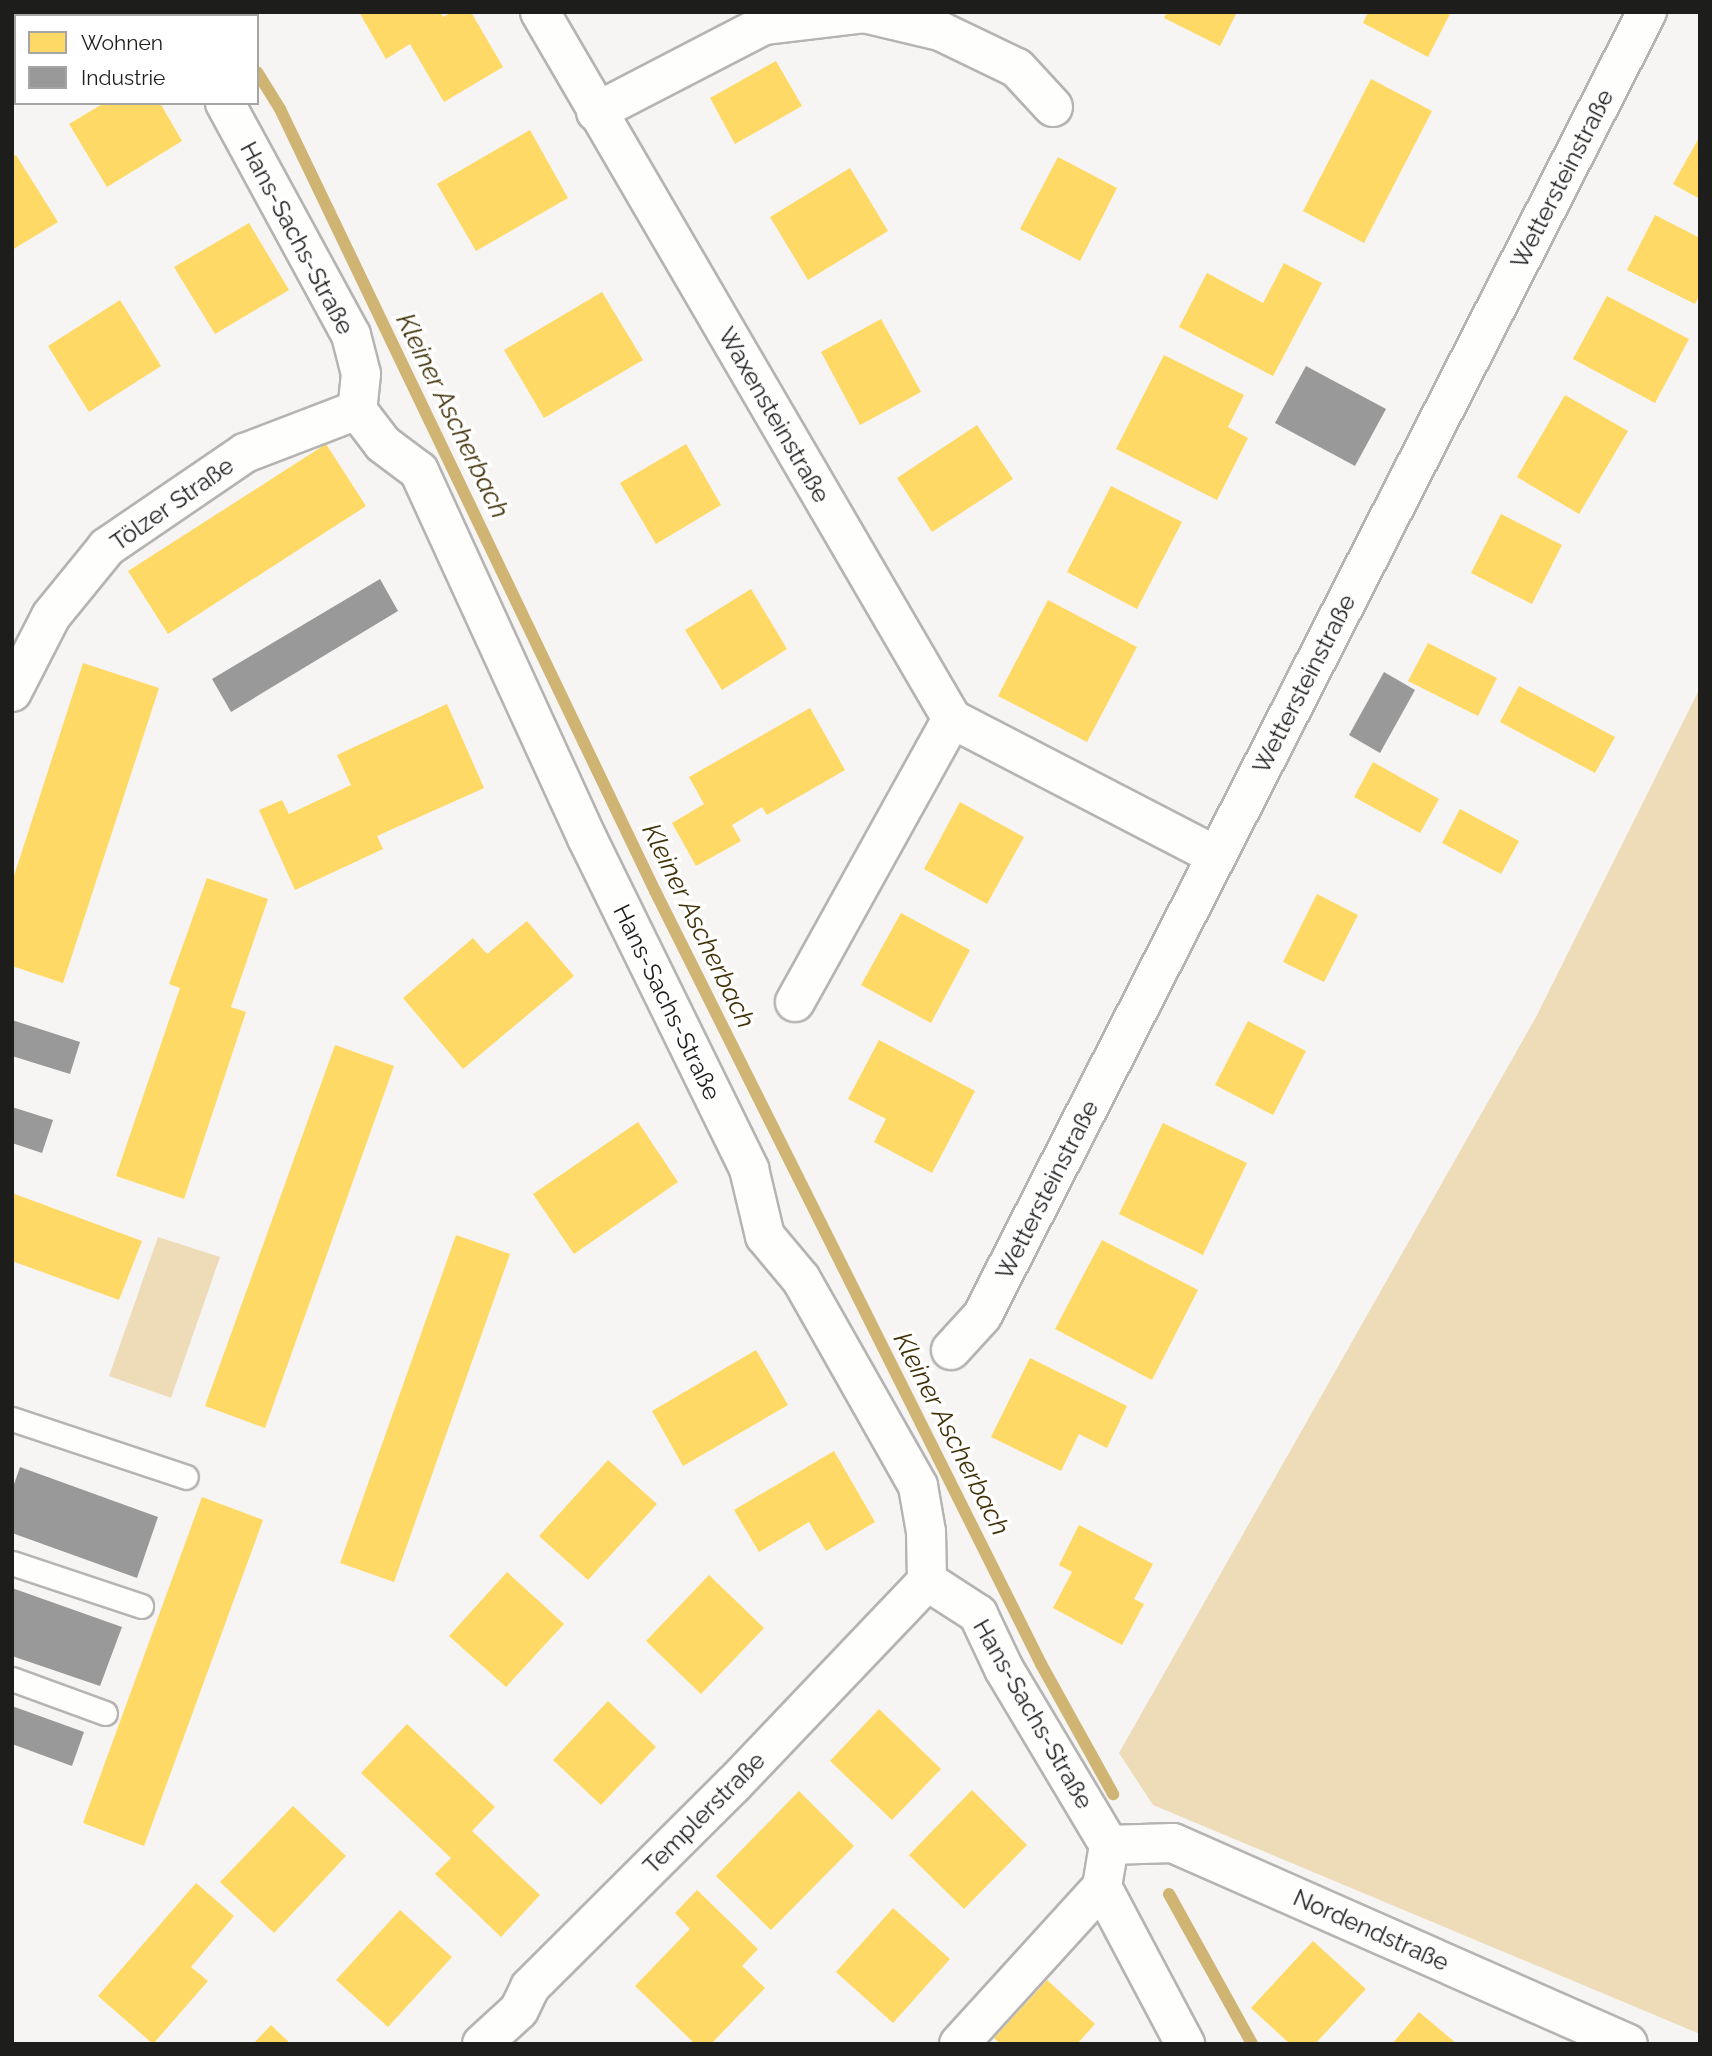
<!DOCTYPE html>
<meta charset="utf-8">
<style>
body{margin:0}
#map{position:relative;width:1712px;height:2056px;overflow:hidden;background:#f6f5f3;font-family:Raleway,sans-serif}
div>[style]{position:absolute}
.green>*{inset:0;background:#eedcb8}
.homes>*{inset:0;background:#ffd966}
.industry>*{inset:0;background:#999}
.stream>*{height:12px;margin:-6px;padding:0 6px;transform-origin:6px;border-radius:6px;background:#d0b473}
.roads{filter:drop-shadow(2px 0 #b5b4b2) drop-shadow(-2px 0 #b5b4b2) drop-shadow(0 2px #b5b4b2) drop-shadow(0 -2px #b5b4b2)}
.service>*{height:23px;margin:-11.5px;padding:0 11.5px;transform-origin:11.5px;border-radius:11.5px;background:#fefefd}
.minor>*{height:38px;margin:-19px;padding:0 19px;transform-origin:19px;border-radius:19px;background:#fefefd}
span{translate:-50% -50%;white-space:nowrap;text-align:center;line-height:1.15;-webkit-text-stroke:7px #fff;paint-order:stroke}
.street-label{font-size:24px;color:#1d1d1c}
.water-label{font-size:26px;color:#423209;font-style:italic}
.frame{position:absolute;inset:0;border:14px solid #1d1d1c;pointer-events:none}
.legend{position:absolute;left:14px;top:14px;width:245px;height:91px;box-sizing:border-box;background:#fff;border:2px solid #a5a5a4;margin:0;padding:9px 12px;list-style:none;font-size:21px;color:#1d1d1c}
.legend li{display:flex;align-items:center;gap:14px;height:35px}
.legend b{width:35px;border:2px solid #a5a5a4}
</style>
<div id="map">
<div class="green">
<div style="clip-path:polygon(1700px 688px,1700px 2034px,1153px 1805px,1119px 1753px,1536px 1017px)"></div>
<div style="clip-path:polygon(158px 1237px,220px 1257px,171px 1398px,109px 1376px)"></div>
</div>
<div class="homes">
<div style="clip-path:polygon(12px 12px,49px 16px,16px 16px,12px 86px)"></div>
<div style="clip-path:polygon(359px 12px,440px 12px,443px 17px,452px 12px,471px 12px,503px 67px,444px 102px,410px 44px,386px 59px)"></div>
<div style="clip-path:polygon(1167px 12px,1237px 12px,1220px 46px,1164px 18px)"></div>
<div style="clip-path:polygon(1368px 12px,1451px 12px,1428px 57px,1363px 23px)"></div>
<div style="clip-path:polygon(776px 61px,802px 106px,735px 144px,710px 98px)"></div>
<div style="clip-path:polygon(1371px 79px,1432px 111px,1364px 243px,1303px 211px)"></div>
<div style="clip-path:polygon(104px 103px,160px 103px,182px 141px,107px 187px,69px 124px)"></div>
<div style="clip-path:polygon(530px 130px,568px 198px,476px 251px,437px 184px)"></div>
<div style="clip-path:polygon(1700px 136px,1700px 199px,1673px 184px)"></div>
<div style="clip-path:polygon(16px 155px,58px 222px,12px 250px,12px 157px)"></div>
<div style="clip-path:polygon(1058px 157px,1117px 188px,1080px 261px,1020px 229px)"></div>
<div style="clip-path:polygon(850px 168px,888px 231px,808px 280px,770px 217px)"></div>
<div style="clip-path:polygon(1655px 215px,1700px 238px,1700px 294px,1695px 304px,1627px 270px)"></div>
<div style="clip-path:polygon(249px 223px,289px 290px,215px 334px,174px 267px)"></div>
<div style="clip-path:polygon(1284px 263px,1322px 283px,1273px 376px,1179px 327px,1207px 273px,1263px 303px)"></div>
<div style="clip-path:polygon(602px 292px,643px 360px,544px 418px,504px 350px)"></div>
<div style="clip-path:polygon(1607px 296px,1689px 339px,1655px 403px,1573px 359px)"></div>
<div style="clip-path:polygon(120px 300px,161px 366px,89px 412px,48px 346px)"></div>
<div style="clip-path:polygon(881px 319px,921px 392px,860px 425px,821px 352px)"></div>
<div style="clip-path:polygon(1164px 355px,1244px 395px,1228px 427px,1248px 438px,1217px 500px,1116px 449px)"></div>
<div style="clip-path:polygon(1565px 395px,1628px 431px,1579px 514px,1517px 477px)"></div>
<div style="clip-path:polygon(977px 425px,1013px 479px,932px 532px,897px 478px)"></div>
<div style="clip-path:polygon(326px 444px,366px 506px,168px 634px,128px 571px)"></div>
<div style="clip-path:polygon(686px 444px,721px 505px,656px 544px,620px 483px)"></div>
<div style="clip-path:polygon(1111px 486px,1182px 522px,1137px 609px,1067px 572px)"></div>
<div style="clip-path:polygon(1501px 514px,1562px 545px,1532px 604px,1471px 573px)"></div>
<div style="clip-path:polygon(751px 589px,787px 649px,722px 690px,685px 630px)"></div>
<div style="clip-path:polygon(1048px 600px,1137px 647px,1087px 742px,998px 696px)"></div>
<div style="clip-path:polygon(1428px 643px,1497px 678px,1478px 716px,1408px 681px)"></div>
<div style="clip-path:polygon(83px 663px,159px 688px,63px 983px,12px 966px,12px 882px)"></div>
<div style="clip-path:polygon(1519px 686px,1615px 737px,1595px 773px,1500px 722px)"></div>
<div style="clip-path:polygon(447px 704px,484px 788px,377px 836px,383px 849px,295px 890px,259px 810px,282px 800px,289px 814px,351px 785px,337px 755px)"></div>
<div style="clip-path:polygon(810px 708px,845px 770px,767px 815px,762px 807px,732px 825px,741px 841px,696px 866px,672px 823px,704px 804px,689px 777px)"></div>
<div style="clip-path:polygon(1373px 762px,1439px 799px,1420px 833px,1354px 797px)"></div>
<div style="clip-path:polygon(960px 802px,1024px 837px,987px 904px,924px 869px)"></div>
<div style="clip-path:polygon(1460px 809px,1519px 841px,1501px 874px,1442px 843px)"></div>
<div style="clip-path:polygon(207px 878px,268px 899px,231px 1007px,246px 1012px,184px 1199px,116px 1176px,180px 988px,169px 984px)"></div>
<div style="clip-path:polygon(1317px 894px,1358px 915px,1324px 982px,1283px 962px)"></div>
<div style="clip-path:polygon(901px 913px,970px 950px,931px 1023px,861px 985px)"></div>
<div style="clip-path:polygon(527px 921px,574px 976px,463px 1069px,403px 998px,473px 938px,487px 954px)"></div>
<div style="clip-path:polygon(1248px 1021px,1306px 1051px,1273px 1115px,1215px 1085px)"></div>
<div style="clip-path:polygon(879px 1040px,975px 1091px,932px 1173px,874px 1142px,886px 1119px,848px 1099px)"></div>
<div style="clip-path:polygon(335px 1045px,394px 1066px,265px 1428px,205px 1406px)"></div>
<div style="clip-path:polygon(638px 1122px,678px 1182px,574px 1254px,533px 1194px)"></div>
<div style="clip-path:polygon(1163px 1123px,1247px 1163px,1203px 1255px,1119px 1214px)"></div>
<div style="clip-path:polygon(12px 1193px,142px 1241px,119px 1300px,12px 1261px)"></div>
<div style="clip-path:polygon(456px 1235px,510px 1254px,394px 1582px,340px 1563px)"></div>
<div style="clip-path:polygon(1102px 1240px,1198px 1290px,1152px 1380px,1055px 1329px)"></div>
<div style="clip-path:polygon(756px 1350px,788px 1405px,683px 1466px,652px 1411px)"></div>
<div style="clip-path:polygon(1030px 1358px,1127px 1406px,1107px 1448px,1079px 1434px,1061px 1471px,991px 1437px)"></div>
<div style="clip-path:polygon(834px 1451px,875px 1522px,826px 1551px,809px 1522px,759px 1552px,734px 1510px)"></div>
<div style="clip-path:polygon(608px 1460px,657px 1504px,588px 1580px,539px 1536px)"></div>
<div style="clip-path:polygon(202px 1497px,263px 1520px,144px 1846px,83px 1823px)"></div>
<div style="clip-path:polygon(1079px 1525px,1153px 1564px,1134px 1599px,1144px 1604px,1122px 1645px,1053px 1608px,1072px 1572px,1059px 1565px)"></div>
<div style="clip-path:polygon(507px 1572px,564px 1624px,506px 1687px,449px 1636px)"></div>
<div style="clip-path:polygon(709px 1575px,764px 1628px,701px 1694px,646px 1641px)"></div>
<div style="clip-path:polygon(608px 1701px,656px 1747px,601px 1805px,553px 1760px)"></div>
<div style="clip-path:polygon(879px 1709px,941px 1769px,892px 1820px,830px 1761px)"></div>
<div style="clip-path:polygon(407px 1724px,495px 1807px,472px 1831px,540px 1895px,501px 1937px,435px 1874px,451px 1858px,361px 1773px)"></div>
<div style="clip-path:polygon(972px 1790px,1027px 1845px,964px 1909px,909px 1855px)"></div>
<div style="clip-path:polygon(799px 1791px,854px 1846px,771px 1930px,716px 1876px)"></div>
<div style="clip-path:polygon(293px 1806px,346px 1856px,274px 1933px,220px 1882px)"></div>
<div style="clip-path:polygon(196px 1883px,234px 1916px,191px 1967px,208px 1981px,153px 2044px,98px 1996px)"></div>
<div style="clip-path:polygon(697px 1890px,758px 1949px,742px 1966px,765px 1988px,711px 2044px,695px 2044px,635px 1986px,690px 1929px,675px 1913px)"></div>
<div style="clip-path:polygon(893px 1908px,950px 1959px,893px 2023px,836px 1972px)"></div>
<div style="clip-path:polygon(400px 1910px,452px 1957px,388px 2027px,336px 1980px)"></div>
<div style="clip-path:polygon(1313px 1941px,1366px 1989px,1315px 2044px,1290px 2044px,1251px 2008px)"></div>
<div style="clip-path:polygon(1047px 1980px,1095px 2024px,1077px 2044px,1000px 2044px,994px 2038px)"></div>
<div style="clip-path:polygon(1419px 2012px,1457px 2044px,1392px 2044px)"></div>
<div style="clip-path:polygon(271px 2025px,291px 2044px,253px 2044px)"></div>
</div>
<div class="industry">
<div style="clip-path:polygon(1306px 366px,1386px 409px,1355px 466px,1275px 423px)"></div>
<div style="clip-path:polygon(380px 579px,398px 611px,231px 712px,212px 679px)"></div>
<div style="clip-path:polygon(1384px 672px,1415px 690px,1380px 753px,1349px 735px)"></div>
<div style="clip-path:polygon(12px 1020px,80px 1042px,70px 1074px,12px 1056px)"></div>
<div style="clip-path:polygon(12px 1107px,53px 1120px,42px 1153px,12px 1143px)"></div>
<div style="clip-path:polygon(20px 1467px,158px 1517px,137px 1578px,12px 1533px,12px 1490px)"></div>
<div style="clip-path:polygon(12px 1588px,122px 1627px,100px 1686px,12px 1656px)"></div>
<div style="clip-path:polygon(12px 1706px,84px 1732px,72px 1766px,12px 1744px)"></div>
</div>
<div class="stream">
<div style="left:222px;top:12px;width:4px;rotate:63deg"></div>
<div style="left:257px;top:72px;width:44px;rotate:58.1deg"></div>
<div style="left:280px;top:109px;width:867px;rotate:64.38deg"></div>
<div style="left:655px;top:891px;width:864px;rotate:63.46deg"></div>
<div style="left:1041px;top:1664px;width:149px;rotate:61deg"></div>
<div style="left:1169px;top:1894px;width:171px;rotate:61deg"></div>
</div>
<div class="roads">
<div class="service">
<div style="left:12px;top:1419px;width:183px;rotate:18.4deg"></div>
<div style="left:12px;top:1563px;width:136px;rotate:18.4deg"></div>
<div style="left:12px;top:1679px;width:99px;rotate:20.1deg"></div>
</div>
<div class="minor">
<div style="left:177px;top:12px;width:4px;rotate:63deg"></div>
<div style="left:540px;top:12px;width:818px;rotate:59.77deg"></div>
<div style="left:952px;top:719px;width:297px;rotate:27.4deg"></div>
<div style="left:225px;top:103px;width:264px;rotate:61.5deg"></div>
<div style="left:351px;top:335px;width:40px;rotate:75.6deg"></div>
<div style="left:361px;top:374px;width:36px;rotate:96deg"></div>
<div style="left:357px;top:410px;width:43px;rotate:52.6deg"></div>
<div style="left:383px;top:444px;width:45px;rotate:36.9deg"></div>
<div style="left:419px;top:471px;width:404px;rotate:65.4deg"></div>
<div style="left:587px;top:838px;width:369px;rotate:63.9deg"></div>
<div style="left:749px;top:1169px;width:69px;rotate:76.6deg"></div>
<div style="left:765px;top:1236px;width:56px;rotate:50.1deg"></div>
<div style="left:801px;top:1279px;width:238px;rotate:60.5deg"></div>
<div style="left:918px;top:1486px;width:47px;rotate:80.1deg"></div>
<div style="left:926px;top:1532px;width:49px;rotate:88.8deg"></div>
<div style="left:927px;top:1581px;width:61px;rotate:32.9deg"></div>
<div style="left:978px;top:1614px;width:61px;rotate:64.7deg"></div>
<div style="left:1004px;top:1669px;width:205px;rotate:59.2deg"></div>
<div style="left:1109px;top:1845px;width:43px;rotate:99.5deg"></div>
<div style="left:1102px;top:1887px;width:178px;rotate:62.1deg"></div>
<div style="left:596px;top:112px;width:189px;rotate:-27.4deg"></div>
<div style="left:764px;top:25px;width:101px;rotate:-6.8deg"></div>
<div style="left:864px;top:13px;width:78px;rotate:13.3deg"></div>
<div style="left:940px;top:31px;width:85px;rotate:25.7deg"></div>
<div style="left:1017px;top:68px;width:53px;rotate:47.3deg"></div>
<div style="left:12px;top:692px;width:85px;rotate:-62.8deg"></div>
<div style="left:51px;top:616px;width:89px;rotate:-50.9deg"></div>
<div style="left:107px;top:547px;width:167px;rotate:-34.3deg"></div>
<div style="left:245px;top:453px;width:120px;rotate:-21deg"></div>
<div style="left:795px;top:1002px;width:324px;rotate:-61deg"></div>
<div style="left:951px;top:1350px;width:46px;rotate:-47.6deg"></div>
<div style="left:982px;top:1316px;width:1464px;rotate:-62.98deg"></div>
<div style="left:1109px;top:1845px;width:64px;rotate:-1.8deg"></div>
<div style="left:1173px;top:1843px;width:497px;rotate:23.8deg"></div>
<div style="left:482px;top:2044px;width:50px;rotate:-42.6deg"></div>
<div style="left:519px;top:2010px;width:25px;rotate:-64deg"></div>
<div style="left:530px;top:1987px;width:286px;rotate:-44.9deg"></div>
<div style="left:733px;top:1785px;width:282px;rotate:-46.4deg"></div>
<div style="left:959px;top:2044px;width:212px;rotate:-47.7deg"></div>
</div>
</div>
<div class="street-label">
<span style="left:1562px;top:179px;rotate:-63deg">Wettersteinstraße</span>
<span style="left:297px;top:238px;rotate:62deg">Hans-Sachs-Straße</span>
<span style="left:774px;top:415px;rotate:60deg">Waxensteinstraße</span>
<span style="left:172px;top:504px;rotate:-35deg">Tölzer Straße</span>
<span style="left:1304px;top:684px;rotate:-63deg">Wettersteinstraße</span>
<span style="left:667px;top:1002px;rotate:64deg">Hans-Sachs-Straße</span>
<span style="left:1047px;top:1190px;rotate:-63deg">Wettersteinstraße</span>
<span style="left:1033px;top:1714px;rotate:60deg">Hans-Sachs-Straße</span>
<span style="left:704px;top:1813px;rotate:-45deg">Templerstraße</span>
<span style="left:1371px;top:1930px;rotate:24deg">Nordendstraße</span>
</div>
<div class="water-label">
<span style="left:452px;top:416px;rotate:64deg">Kleiner Ascherbach</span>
<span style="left:698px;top:926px;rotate:64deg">Kleiner Ascherbach</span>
<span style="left:951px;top:1434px;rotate:63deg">Kleiner Ascherbach</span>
</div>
<div class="frame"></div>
<ul class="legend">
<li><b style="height:19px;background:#ffd966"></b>Wohnen</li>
<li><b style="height:19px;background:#999"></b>Industrie</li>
</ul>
</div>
